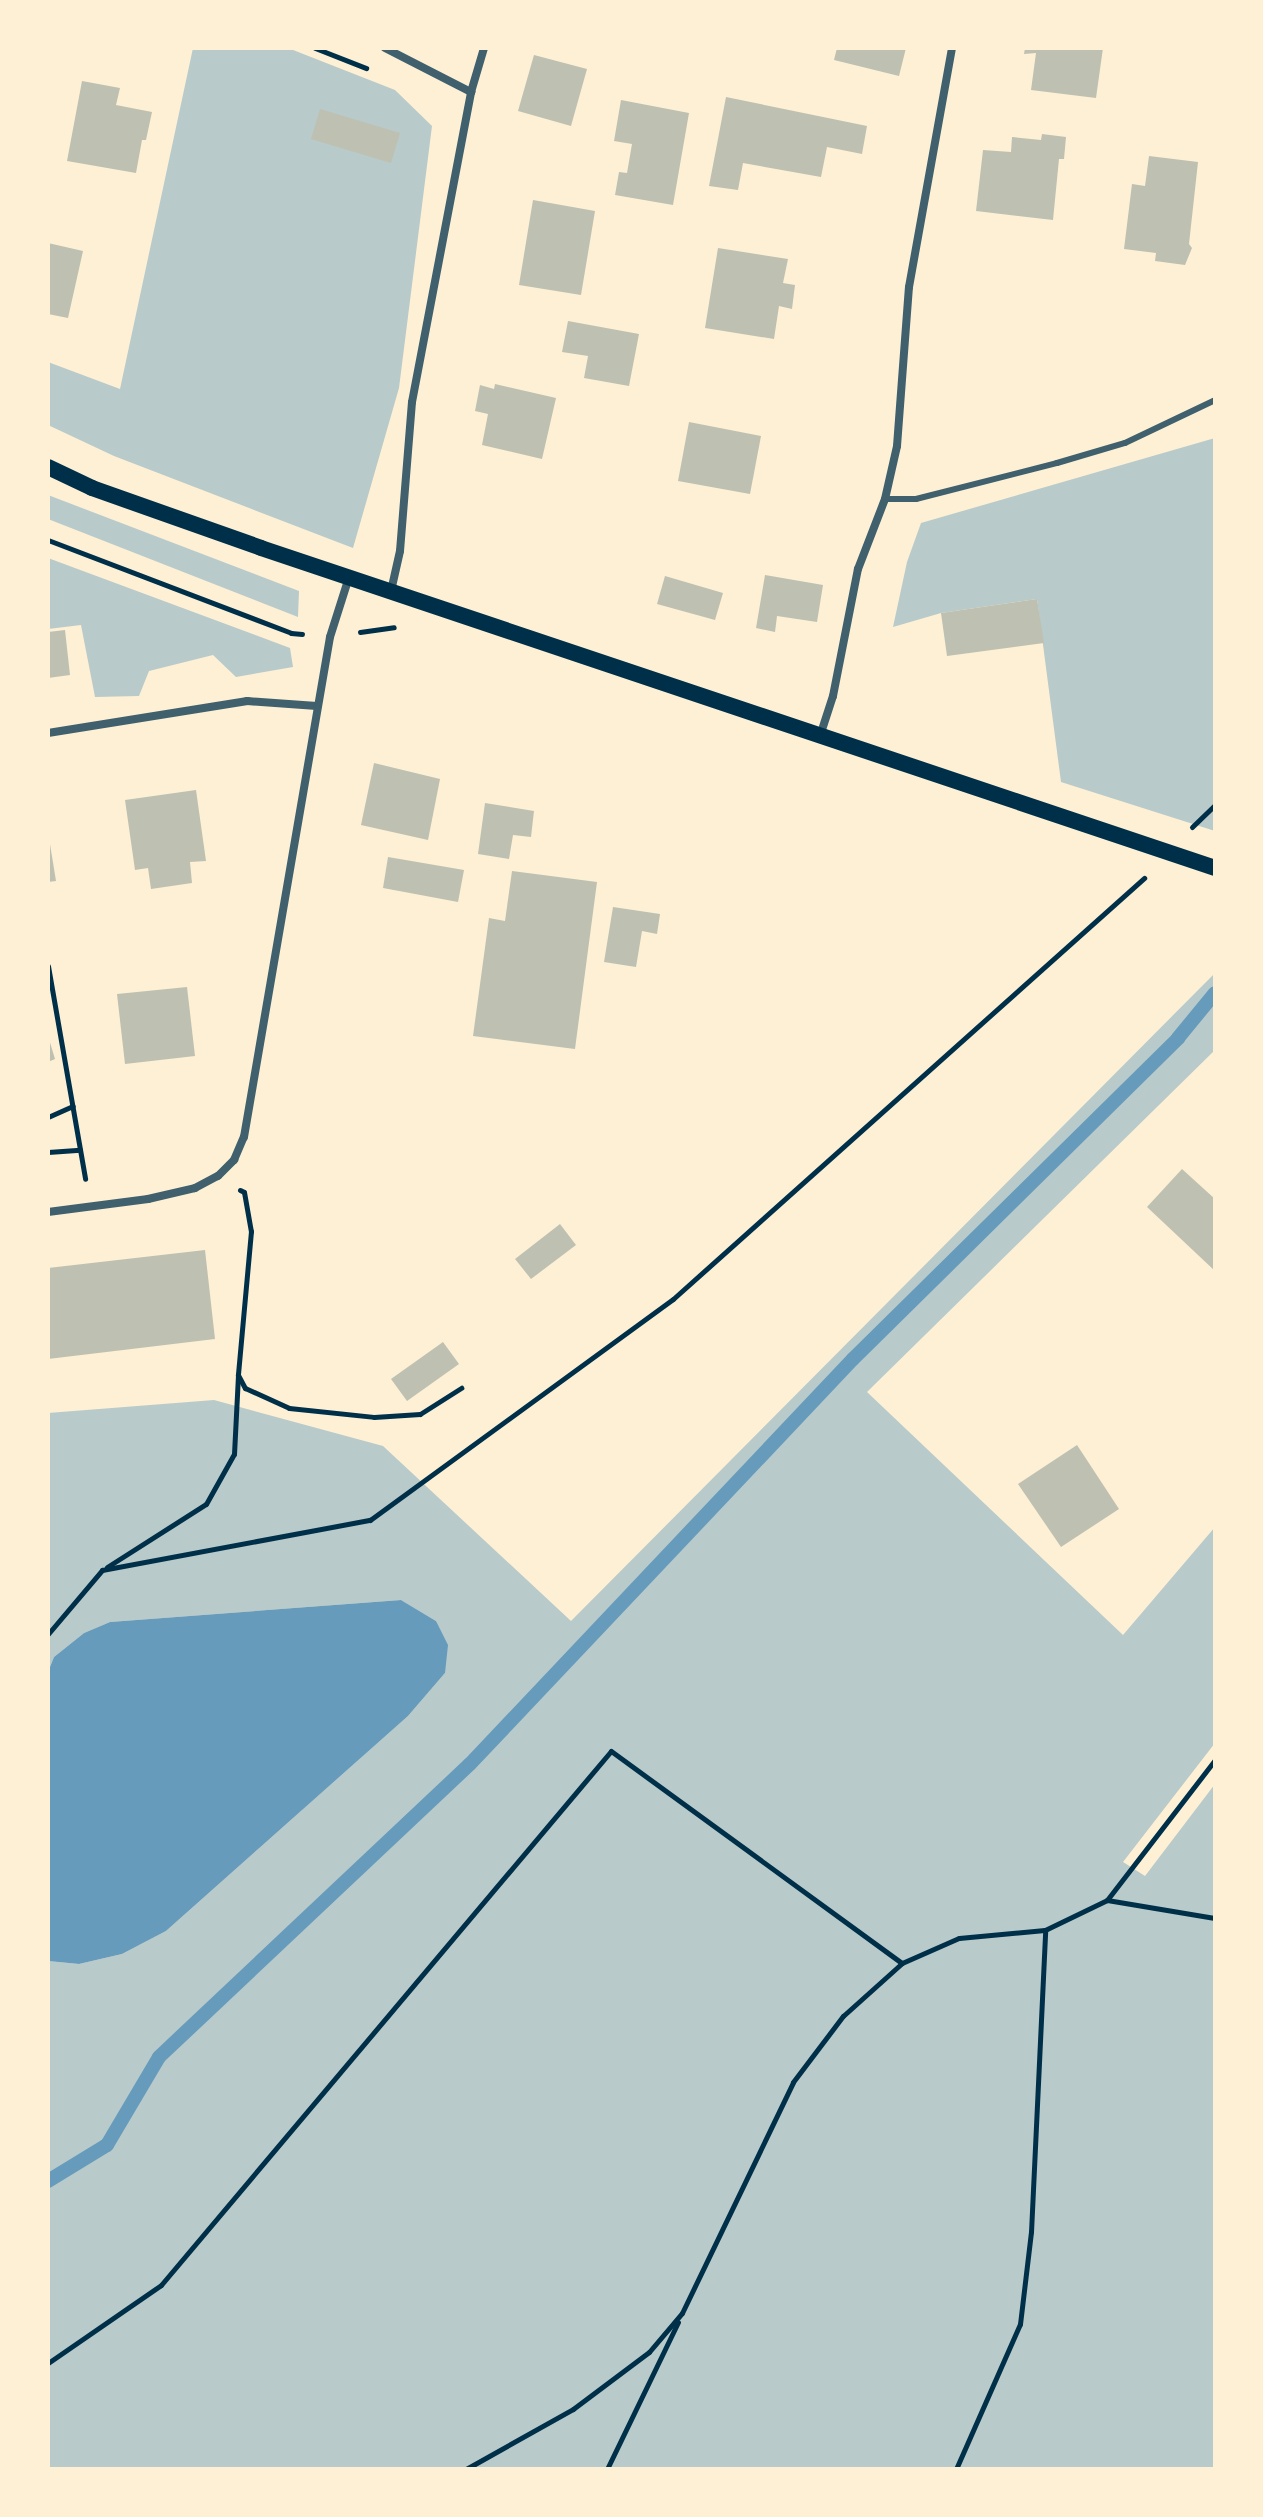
<!DOCTYPE html>
<style>
body{margin:0}
#map{position:relative;width:1263px;height:2517px;overflow:hidden;background:#fdf0d5;font-family:Merriweather,serif}
div>[style]{position:absolute}
.green>*{inset:0;background:#b9caca}
.water>*{inset:0;background:#669bbc}
.stream>*{height:14px;margin:-7px;padding:0 7px;transform-origin:7px;border-radius:7px;background:#669bbc}
.building>*{inset:0;background:#bec0b2}
.path>*{height:5px;margin:-2.5px;padding:0 2.5px;transform-origin:2.5px;border-radius:2.5px;background:#003049}
.service>*{height:6px;margin:-3px;padding:0 3px;transform-origin:3px;border-radius:3px;background:#3f606c}
.minor>*{height:8px;margin:-4px;padding:0 4px;transform-origin:4px;border-radius:4px;background:#3f606c}
.secondary>*{height:16px;margin:-8px;padding:0 8px;transform-origin:8px;border-radius:8px;background:#003049}
span{translate:-50% -50%;white-space:nowrap;text-align:center;line-height:1.15;-webkit-text-stroke:8px #fdf0d5;paint-order:stroke}
.frame{position:absolute;inset:0;border:50px solid #fdf0d5;pointer-events:none}
</style>
<div id="map">
<div class="green">
<div style="clip-path:polygon(193px 48px,288px 48px,395px 90px,432px 126px,399px 388px,353px 548px,114px 456px,48px 425px,48px 362px,120px 389px)"></div>
<div style="clip-path:polygon(1215px 438px,1215px 831px,1061px 782px,1037px 599px,941px 613px,893px 627px,907px 562px,921px 523px)"></div>
<div style="clip-path:polygon(48px 495px,299px 591px,298px 617px,48px 519px)"></div>
<div style="clip-path:polygon(48px 558px,290px 648px,293px 667px,236px 677px,213px 655px,149px 671px,139px 696px,95px 697px,81px 625px,48px 629px)"></div>
<div style="clip-path:polygon(1215px 973px,1215px 1050px,867px 1392px,1123px 1635px,1215px 1527px,1215px 1743px,1123px 1862px,1145px 1876px,1215px 1784px,1215px 2469px,48px 2469px,48px 1961px,79px 1964px,122px 1954px,166px 1931px,408px 1716px,445px 1673px,436px 1621px,401px 1600px,110px 1622px,84px 1633px,54px 1657px,48px 1672px,48px 1413px,214px 1400px,383px 1446px,571px 1621px)"></div>
</div>
<div class="water">
<div style="clip-path:polygon(401px 1600px,436px 1621px,448px 1645px,445px 1673px,408px 1716px,166px 1931px,122px 1954px,79px 1964px,48px 1961px,48px 1672px,54px 1657px,84px 1633px,110px 1622px)"></div>
</div>
<div class="stream">
<div style="left:48px;top:2181px;width:69px;rotate:-31.4deg"></div>
<div style="left:107px;top:2145px;width:102px;rotate:-59.4deg"></div>
<div style="left:159px;top:2057px;width:427px;rotate:-43.3deg"></div>
<div style="left:470px;top:1764px;width:557px;rotate:-46.6deg"></div>
<div style="left:853px;top:1359px;width:457px;rotate:-44.6deg"></div>
<div style="left:1178px;top:1038px;width:58px;rotate:-50.6deg"></div>
</div>
<div class="building">
<div style="clip-path:polygon(837px 48px,906px 48px,899px 76px,834px 60px)"></div>
<div style="clip-path:polygon(1025px 48px,1103px 48px,1096px 98px,1031px 90px,1036px 53px,1024px 54px)"></div>
<div style="clip-path:polygon(534px 55px,587px 69px,571px 126px,518px 111px)"></div>
<div style="clip-path:polygon(82px 81px,120px 88px,116px 105px,152px 112px,146px 140px,142px 140px,136px 173px,67px 161px)"></div>
<div style="clip-path:polygon(726px 97px,867px 126px,862px 154px,827px 147px,821px 177px,743px 163px,738px 190px,709px 186px)"></div>
<div style="clip-path:polygon(621px 100px,689px 113px,673px 205px,615px 195px,619px 172px,627px 173px,632px 144px,614px 141px)"></div>
<div style="clip-path:polygon(320px 109px,400px 133px,391px 163px,311px 139px)"></div>
<div style="clip-path:polygon(1042px 134px,1066px 137px,1064px 159px,1059px 159px,1053px 220px,976px 211px,983px 150px,1011px 152px,1012px 137px,1041px 140px)"></div>
<div style="clip-path:polygon(1149px 156px,1198px 162px,1189px 244px,1192px 248px,1185px 265px,1155px 261px,1156px 253px,1124px 249px,1132px 184px,1145px 186px)"></div>
<div style="clip-path:polygon(533px 200px,595px 211px,581px 295px,519px 285px)"></div>
<div style="clip-path:polygon(48px 243px,83px 251px,68px 318px,48px 314px)"></div>
<div style="clip-path:polygon(718px 248px,788px 259px,783px 283px,795px 285px,792px 309px,779px 306px,774px 339px,705px 328px)"></div>
<div style="clip-path:polygon(568px 321px,639px 334px,629px 386px,584px 378px,588px 356px,562px 352px)"></div>
<div style="clip-path:polygon(495px 384px,556px 398px,542px 459px,482px 445px,488px 414px,475px 411px,480px 385px,494px 389px)"></div>
<div style="clip-path:polygon(689px 422px,761px 436px,750px 494px,678px 481px)"></div>
<div style="clip-path:polygon(765px 575px,823px 585px,817px 622px,777px 616px,775px 632px,756px 628px)"></div>
<div style="clip-path:polygon(665px 576px,723px 593px,715px 620px,657px 604px)"></div>
<div style="clip-path:polygon(1037px 599px,1044px 643px,947px 656px,941px 613px)"></div>
<div style="clip-path:polygon(65px 630px,70px 675px,48px 678px,48px 632px)"></div>
<div style="clip-path:polygon(374px 763px,440px 779px,428px 840px,361px 825px)"></div>
<div style="clip-path:polygon(196px 790px,206px 861px,190px 862px,192px 883px,151px 889px,148px 868px,135px 870px,125px 800px)"></div>
<div style="clip-path:polygon(485px 803px,534px 811px,531px 837px,513px 835px,509px 859px,478px 854px)"></div>
<div style="clip-path:polygon(48px 832px,56px 881px,48px 882px)"></div>
<div style="clip-path:polygon(388px 857px,464px 870px,458px 902px,383px 888px)"></div>
<div style="clip-path:polygon(512px 871px,597px 882px,575px 1049px,473px 1036px,489px 918px,505px 921px)"></div>
<div style="clip-path:polygon(613px 907px,660px 914px,657px 934px,642px 931px,636px 967px,604px 962px)"></div>
<div style="clip-path:polygon(187px 987px,195px 1056px,125px 1064px,117px 994px)"></div>
<div style="clip-path:polygon(48px 1036px,55px 1059px,48px 1062px)"></div>
<div style="clip-path:polygon(1182px 1169px,1215px 1199px,1215px 1271px,1147px 1207px)"></div>
<div style="clip-path:polygon(560px 1224px,576px 1245px,531px 1279px,515px 1259px)"></div>
<div style="clip-path:polygon(205px 1250px,215px 1339px,48px 1359px,48px 1268px)"></div>
<div style="clip-path:polygon(443px 1342px,459px 1364px,407px 1401px,391px 1379px)"></div>
<div style="clip-path:polygon(1077px 1445px,1119px 1509px,1061px 1547px,1018px 1484px)"></div>
</div>
<div class="path">
<div style="left:315px;top:48px;width:55px;rotate:21.4deg"></div>
<div style="left:48px;top:540px;width:260px;rotate:20.9deg"></div>
<div style="left:291px;top:633px;width:11px;rotate:5deg"></div>
<div style="left:360px;top:632px;width:34px;rotate:-8deg"></div>
<div style="left:1192px;top:827px;width:32px;rotate:-44deg"></div>
<div style="left:48px;top:966px;width:216px;rotate:80.1deg"></div>
<div style="left:48px;top:1117px;width:27px;rotate:-24deg"></div>
<div style="left:48px;top:1152px;width:32px;rotate:-4deg"></div>
<div style="left:240px;top:1190px;width:4px;rotate:27deg"></div>
<div style="left:244px;top:1192px;width:40px;rotate:80deg"></div>
<div style="left:251px;top:1231px;width:145px;rotate:95.2deg"></div>
<div style="left:238px;top:1375px;width:15px;rotate:62deg"></div>
<div style="left:245px;top:1388px;width:48px;rotate:24.4deg"></div>
<div style="left:289px;top:1408px;width:85px;rotate:6deg"></div>
<div style="left:374px;top:1417px;width:46px;rotate:-3.7deg"></div>
<div style="left:420px;top:1414px;width:49px;rotate:-32.4deg"></div>
<div style="left:107px;top:1567px;width:117px;rotate:-32.5deg"></div>
<div style="left:206px;top:1504px;width:57px;rotate:-60.8deg"></div>
<div style="left:234px;top:1454px;width:79px;rotate:-87.1deg"></div>
<div style="left:48px;top:1634px;width:84px;rotate:-49.8deg"></div>
<div style="left:102px;top:1570px;width:273px;rotate:-10.6deg"></div>
<div style="left:370px;top:1520px;width:375px;rotate:-36.1deg"></div>
<div style="left:673px;top:1299px;width:632px;rotate:-41.79deg"></div>
<div style="left:1107px;top:1900px;width:109px;rotate:9.5deg"></div>
<div style="left:48px;top:2363px;width:137px;rotate:-34.6deg"></div>
<div style="left:161px;top:2285px;width:698px;rotate:-49.88deg"></div>
<div style="left:611px;top:1751px;width:360px;rotate:36.1deg"></div>
<div style="left:466px;top:2469px;width:123px;rotate:-29.3deg"></div>
<div style="left:573px;top:2409px;width:95px;rotate:-36.9deg"></div>
<div style="left:649px;top:2352px;width:51px;rotate:-49.8deg"></div>
<div style="left:682px;top:2313px;width:256px;rotate:-64.3deg"></div>
<div style="left:793px;top:2082px;width:83px;rotate:-52.9deg"></div>
<div style="left:843px;top:2016px;width:79px;rotate:-41.9deg"></div>
<div style="left:902px;top:1963px;width:62px;rotate:-23.7deg"></div>
<div style="left:959px;top:1938px;width:86px;rotate:-5.3deg"></div>
<div style="left:1045px;top:1930px;width:69px;rotate:-25.8deg"></div>
<div style="left:1107px;top:1900px;width:177px;rotate:-52.4deg"></div>
<div style="left:607px;top:2469px;width:163px;rotate:-64.2deg"></div>
<div style="left:956px;top:2469px;width:158px;rotate:-66.2deg"></div>
<div style="left:1020px;top:2324px;width:93px;rotate:-83.2deg"></div>
<div style="left:1031px;top:2232px;width:302px;rotate:-87.3deg"></div>
</div>
<div class="service">
<div style="left:885px;top:499px;width:31px"></div>
<div style="left:916px;top:499px;width:146px;rotate:-14.3deg"></div>
<div style="left:1057px;top:463px;width:71px;rotate:-16.4deg"></div>
<div style="left:1125px;top:443px;width:100px;rotate:-25.5deg"></div>
</div>
<div class="minor">
<div style="left:385px;top:48px;width:97px;rotate:27.1deg"></div>
<div style="left:391px;top:591px;width:41px;rotate:-77.3deg"></div>
<div style="left:400px;top:551px;width:149px;rotate:-85.4deg"></div>
<div style="left:412px;top:402px;width:316px;rotate:-79.2deg"></div>
<div style="left:471px;top:92px;width:46px;rotate:-73.5deg"></div>
<div style="left:48px;top:733px;width:202px;rotate:-9.1deg"></div>
<div style="left:247px;top:701px;width:70px;rotate:4.1deg"></div>
<div style="left:820px;top:736px;width:42px;rotate:-72deg"></div>
<div style="left:833px;top:696px;width:129px;rotate:-78.9deg"></div>
<div style="left:858px;top:569px;width:75px;rotate:-68.9deg"></div>
<div style="left:885px;top:499px;width:54px;rotate:-77.2deg"></div>
<div style="left:897px;top:446px;width:159px;rotate:-85.7deg"></div>
<div style="left:909px;top:287px;width:243px;rotate:-79.8deg"></div>
<div style="left:48px;top:1212px;width:101px;rotate:-7.4deg"></div>
<div style="left:148px;top:1199px;width:48px;rotate:-13.2deg"></div>
<div style="left:195px;top:1188px;width:26px;rotate:-28deg"></div>
<div style="left:218px;top:1176px;width:23px;rotate:-45deg"></div>
<div style="left:234px;top:1160px;width:25px;rotate:-67deg"></div>
<div style="left:244px;top:1137px;width:507px;rotate:-80.24deg"></div>
<div style="left:330px;top:637px;width:63px;rotate:-72.4deg"></div>
</div>
<div class="secondary">
<div style="left:48px;top:467px;width:49px;rotate:25.5deg"></div>
<div style="left:92px;top:488px;width:179px;rotate:19.5deg"></div>
<div style="left:261px;top:548px;width:1006px;rotate:18.54deg"></div>
</div>
<div class="frame"></div>
</div>
